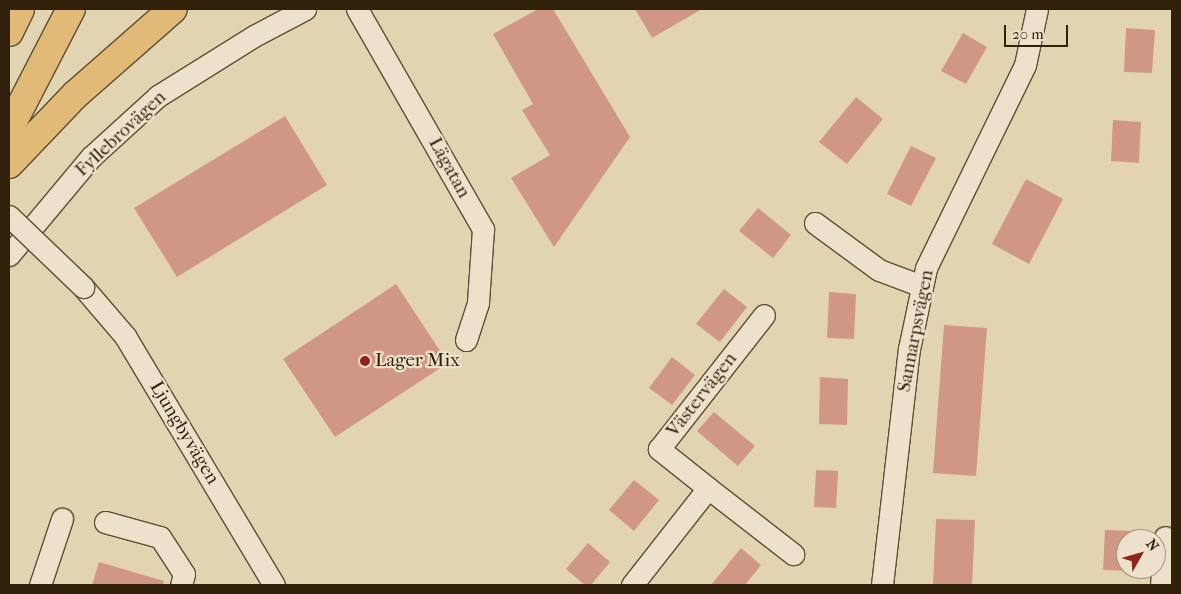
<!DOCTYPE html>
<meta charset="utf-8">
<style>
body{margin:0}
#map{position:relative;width:1181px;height:594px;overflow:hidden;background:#e2d3b1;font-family:"IM FELL French Canon",serif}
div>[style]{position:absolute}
.building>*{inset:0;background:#d19786}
.roads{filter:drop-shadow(1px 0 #5d4e34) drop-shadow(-1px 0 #5d4e34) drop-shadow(0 1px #5d4e34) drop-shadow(0 -1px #5d4e34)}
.minor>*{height:21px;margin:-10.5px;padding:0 10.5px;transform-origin:10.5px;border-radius:10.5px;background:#ece2cc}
.highway>*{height:28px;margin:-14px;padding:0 14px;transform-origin:14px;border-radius:14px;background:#e1ba78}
.bridges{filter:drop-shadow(1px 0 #5d4e34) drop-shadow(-1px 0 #5d4e34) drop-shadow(0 1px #5d4e34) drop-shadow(0 -1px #5d4e34)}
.minor-bridge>*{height:21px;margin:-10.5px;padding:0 10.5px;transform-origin:10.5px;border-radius:10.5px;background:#ece2cc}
.dots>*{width:14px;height:14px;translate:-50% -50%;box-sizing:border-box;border:2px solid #ece2cc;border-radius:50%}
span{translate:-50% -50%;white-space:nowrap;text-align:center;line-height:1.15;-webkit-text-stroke:4.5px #ece2cc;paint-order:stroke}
.street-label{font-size:19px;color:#31210a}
.poi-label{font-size:19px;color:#31210a}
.left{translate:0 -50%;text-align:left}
.frame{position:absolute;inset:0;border:10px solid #31210a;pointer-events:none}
.north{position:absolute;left:1116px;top:529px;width:50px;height:50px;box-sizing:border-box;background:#ece2cc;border:1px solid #a1957e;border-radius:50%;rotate:52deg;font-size:14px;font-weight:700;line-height:20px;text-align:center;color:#31210a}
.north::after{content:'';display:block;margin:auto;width:18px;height:22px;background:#8f2418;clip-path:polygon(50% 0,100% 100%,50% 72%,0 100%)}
.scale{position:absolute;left:1004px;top:25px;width:64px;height:22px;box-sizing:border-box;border:2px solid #31210a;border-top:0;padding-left:6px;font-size:15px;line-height:18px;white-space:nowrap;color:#31210a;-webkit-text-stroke:4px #ece2cc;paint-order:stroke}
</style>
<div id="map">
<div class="building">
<div style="clip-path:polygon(538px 9px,553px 9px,630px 137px,554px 247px,511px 178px,550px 155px,522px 110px,533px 104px,493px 34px)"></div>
<div style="clip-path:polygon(635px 9px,702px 9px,652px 38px)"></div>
<div style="clip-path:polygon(1126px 28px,1155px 30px,1152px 73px,1124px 72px)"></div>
<div style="clip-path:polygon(963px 33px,987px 47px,966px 84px,941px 71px)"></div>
<div style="clip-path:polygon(856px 97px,883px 119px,847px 164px,819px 142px)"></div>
<div style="clip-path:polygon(285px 116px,327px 185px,177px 277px,134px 208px)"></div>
<div style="clip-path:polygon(1113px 120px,1141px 122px,1139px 163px,1111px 161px)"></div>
<div style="clip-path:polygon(911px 146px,936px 158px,911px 206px,887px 194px)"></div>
<div style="clip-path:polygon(1026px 179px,1063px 199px,1029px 264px,992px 244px)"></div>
<div style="clip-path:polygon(758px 208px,791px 235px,773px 258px,739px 231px)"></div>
<div style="clip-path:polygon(396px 284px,448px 363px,335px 437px,283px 359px)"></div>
<div style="clip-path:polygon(724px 289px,747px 307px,720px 342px,696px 324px)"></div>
<div style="clip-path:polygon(829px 292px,856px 294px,854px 339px,827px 338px)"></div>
<div style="clip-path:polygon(944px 325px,987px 328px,976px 476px,933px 473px)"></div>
<div style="clip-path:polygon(672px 357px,695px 375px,672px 405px,649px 388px)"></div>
<div style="clip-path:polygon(820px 377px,848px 379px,847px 425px,819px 424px)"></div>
<div style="clip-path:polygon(714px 412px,755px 446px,738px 466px,697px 431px)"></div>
<div style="clip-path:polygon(816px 470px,838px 471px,836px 508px,814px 507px)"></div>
<div style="clip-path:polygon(634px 480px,659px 500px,634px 531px,609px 510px)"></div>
<div style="clip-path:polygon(936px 519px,975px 520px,972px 585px,933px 585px)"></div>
<div style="clip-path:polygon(1105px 530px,1133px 531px,1133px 539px,1126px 539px,1126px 569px,1132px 571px,1103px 570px)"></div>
<div style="clip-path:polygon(588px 543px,610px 562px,591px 585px,585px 585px,566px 569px)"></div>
<div style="clip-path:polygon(741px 548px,761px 565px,745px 585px,711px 585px)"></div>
<div style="clip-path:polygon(99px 562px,164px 581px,163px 585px,92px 585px)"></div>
</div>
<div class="roads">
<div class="minor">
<div style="left:357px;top:9px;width:254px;rotate:60.2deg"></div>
<div style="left:483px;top:229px;width:74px;rotate:93.9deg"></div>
<div style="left:478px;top:303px;width:39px;rotate:108deg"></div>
<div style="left:815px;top:223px;width:79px;rotate:36.3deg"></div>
<div style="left:879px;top:270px;width:46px;rotate:20.4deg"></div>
<div style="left:9px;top:255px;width:128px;rotate:-50.1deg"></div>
<div style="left:91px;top:157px;width:91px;rotate:-42.3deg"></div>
<div style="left:158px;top:96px;width:113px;rotate:-32deg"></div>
<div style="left:254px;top:36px;width:58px;rotate:-27.9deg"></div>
<div style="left:83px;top:287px;width:65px;rotate:49.4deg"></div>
<div style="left:125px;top:336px;width:290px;rotate:59.1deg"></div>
<div style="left:708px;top:488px;width:63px;rotate:-141.5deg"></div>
<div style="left:659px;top:449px;width:170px;rotate:-51.9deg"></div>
<div style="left:105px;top:522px;width:57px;rotate:15.3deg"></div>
<div style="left:160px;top:537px;width:44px;rotate:57deg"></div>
<div style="left:184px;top:574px;width:11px;rotate:105deg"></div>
<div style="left:40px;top:585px;width:70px;rotate:-71.6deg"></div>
<div style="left:632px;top:585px;width:123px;rotate:-51.9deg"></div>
<div style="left:708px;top:488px;width:108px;rotate:37.8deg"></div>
<div style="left:882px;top:585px;width:238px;rotate:-83.5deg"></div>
<div style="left:909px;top:349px;width:83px;rotate:-78.1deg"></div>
<div style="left:926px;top:268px;width:226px;rotate:-64deg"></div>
<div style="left:1025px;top:65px;width:57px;rotate:-77.9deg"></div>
<div style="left:1161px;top:585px;width:48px;rotate:-85.2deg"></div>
</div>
<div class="highway">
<div style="left:9px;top:32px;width:25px;rotate:-64deg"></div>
<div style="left:9px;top:129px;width:135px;rotate:-62.7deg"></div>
<div style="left:9px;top:164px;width:95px;rotate:-46.3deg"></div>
<div style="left:75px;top:95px;width:130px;rotate:-41.3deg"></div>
</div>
</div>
<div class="bridges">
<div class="minor-bridge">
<div style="left:9px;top:216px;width:103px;rotate:43.8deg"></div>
</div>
</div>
<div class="dots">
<div style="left:365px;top:361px;background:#8f2418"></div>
</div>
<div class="street-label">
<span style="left:121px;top:134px;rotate:-43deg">Fyllebrovägen</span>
<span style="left:449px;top:168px;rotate:61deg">Lägatan</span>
<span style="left:916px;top:331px;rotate:-79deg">Sannarpsvägen</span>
<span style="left:702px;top:395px;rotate:-52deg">Västervägen</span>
<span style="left:184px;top:433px;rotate:59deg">Ljungbyvägen</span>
</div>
<div class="poi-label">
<span class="left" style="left:375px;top:361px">Lager Mix</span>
</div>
<div class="frame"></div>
<div class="north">N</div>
<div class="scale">20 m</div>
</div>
